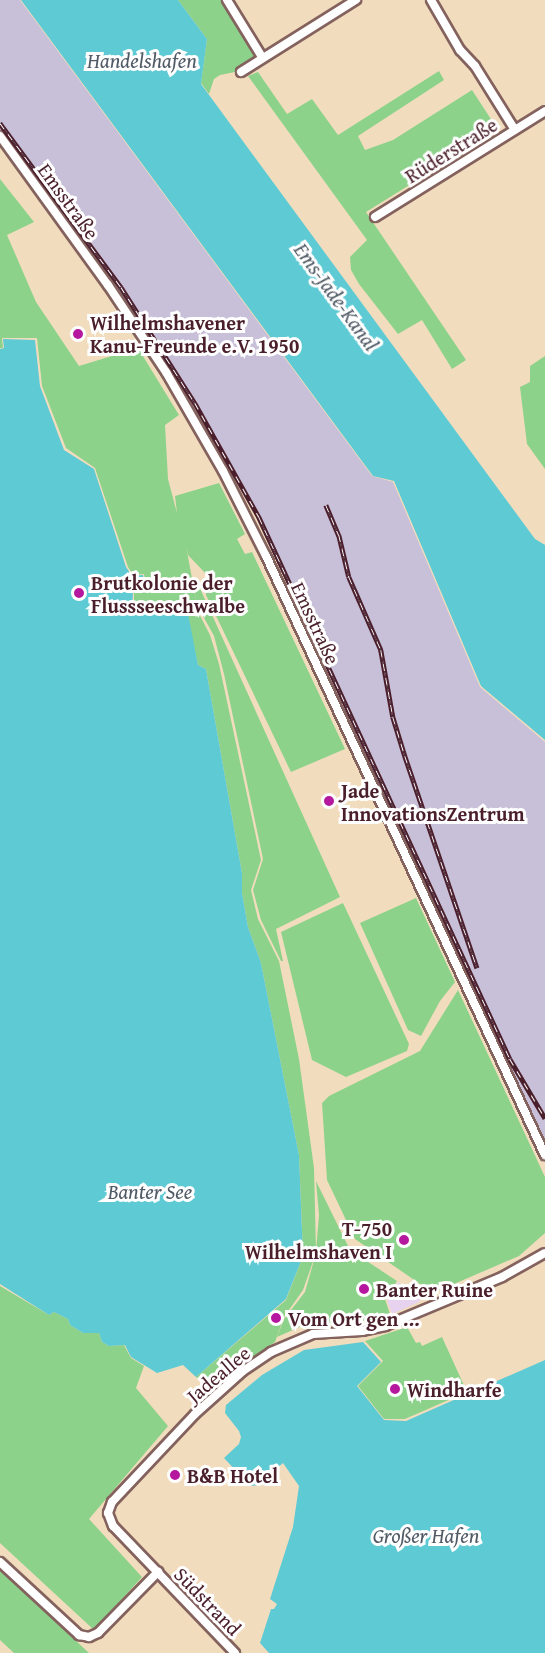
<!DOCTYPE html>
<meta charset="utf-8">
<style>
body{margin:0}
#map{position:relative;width:545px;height:1653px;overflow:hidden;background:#f1ddbd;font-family:"Gentium Book Plus",serif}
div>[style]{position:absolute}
.built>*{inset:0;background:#e7d2ef}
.industrial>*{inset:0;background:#c8bfd8}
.green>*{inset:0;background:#8dd28b}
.water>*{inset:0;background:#5dcad4}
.roads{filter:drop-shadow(2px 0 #84625e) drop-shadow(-2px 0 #84625e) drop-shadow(0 2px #84625e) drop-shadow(0 -2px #84625e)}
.minor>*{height:8px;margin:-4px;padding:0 4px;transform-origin:4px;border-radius:4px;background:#fff}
.rail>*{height:4.5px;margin-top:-2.25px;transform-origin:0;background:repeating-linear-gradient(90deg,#fff 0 7px,#4a1f2b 0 14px);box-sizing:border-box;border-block:2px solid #4a1f2b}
.dots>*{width:16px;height:16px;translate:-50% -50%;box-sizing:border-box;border:3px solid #fff;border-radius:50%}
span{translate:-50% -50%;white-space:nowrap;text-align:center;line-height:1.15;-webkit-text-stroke:6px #fff;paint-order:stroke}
.street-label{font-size:20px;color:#4a1f2b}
.poi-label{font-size:20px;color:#4a1f2b;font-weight:700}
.left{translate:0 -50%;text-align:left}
.right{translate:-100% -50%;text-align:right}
.water-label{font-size:21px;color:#515b66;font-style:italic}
</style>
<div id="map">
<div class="built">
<div style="clip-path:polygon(398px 1282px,421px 1299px,419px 1302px,392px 1314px,387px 1300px)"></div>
</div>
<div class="industrial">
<div style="clip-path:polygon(0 0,20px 0,372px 476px,393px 482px,480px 687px,545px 742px,545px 1144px,255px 514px,196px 409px,119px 290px,0 129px)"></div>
</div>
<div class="green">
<div style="clip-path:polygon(178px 0,224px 0,258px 55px,258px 59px,240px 71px,220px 75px,214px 79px,209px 94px,201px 83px,207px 39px)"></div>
<div style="clip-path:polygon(439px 71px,444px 80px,358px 136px,365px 150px,393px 140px,472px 90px,498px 130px,366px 212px,466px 360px,452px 369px,422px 320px,398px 334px,359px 284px,351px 270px,350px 257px,367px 240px,248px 76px,258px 72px,287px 114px,312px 99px,338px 135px)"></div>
<div style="clip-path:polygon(0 179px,34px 222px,7px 235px,36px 302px,79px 366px,138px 348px,179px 415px,165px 425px,168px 479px,177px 513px,175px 496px,219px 483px,245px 534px,237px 539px,245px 554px,252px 552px,345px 749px,291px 772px,206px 595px,206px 574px,188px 555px,186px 546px,196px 600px,134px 612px,134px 592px,146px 589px,144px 574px,133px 575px,128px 567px,95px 468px,66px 448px,42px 386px,37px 338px,2px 338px,3px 348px,0 348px)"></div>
<div style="clip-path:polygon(545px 356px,545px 469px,527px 444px,520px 387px,530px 382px,530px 366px)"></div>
<div style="clip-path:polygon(194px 584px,198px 584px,340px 897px,276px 929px,283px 961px,281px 961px,261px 920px,253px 890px,263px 859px,224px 674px,214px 636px,196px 603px)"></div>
<div style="clip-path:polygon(193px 602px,210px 635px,219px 664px,261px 860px,251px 890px,258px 919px,279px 961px,299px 1059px,314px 1168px,316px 1251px,319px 1215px,316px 1181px,350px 1250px,397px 1281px,385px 1299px,390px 1314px,372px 1320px,302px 1326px,277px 1337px,284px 1319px,305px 1292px,316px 1253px,303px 1290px,284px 1317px,275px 1342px,212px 1388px,196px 1377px,286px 1300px,303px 1256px,299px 1155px,261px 963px,248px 927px,242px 893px,242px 873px,206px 669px,198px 665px,192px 638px,186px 603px)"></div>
<div style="clip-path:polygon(416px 898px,455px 982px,440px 1001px,421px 1036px,408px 1030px,360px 923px)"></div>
<div style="clip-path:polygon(343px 903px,409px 1044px,407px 1051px,346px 1077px,312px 1060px,281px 932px)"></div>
<div style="clip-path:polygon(458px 990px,545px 1177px,545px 1233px,519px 1256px,433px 1293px,355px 1239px,327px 1180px,322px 1103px,329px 1096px,420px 1051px)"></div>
<div style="clip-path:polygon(0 1286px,49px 1315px,54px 1312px,68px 1319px,70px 1325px,83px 1333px,99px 1333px,102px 1342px,109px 1346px,124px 1345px,131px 1358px,144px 1366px,136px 1388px,168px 1426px,89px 1519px,142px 1577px,94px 1630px,0 1543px)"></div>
<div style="clip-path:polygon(407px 1327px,416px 1343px,420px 1342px,422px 1346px,442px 1337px,467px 1392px,405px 1419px,384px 1419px,358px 1386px,383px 1361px,365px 1341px)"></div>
<div style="clip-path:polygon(0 1570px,89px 1653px,14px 1653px,0 1640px)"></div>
</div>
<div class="water">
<div style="clip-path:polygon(21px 0,178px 0,207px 39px,201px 84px,535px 539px,545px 545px,545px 740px,481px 686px,394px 481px,373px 476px)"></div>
<div style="clip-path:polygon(3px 339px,35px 340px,40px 386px,64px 450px,94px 469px,126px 567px,132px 576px,143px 575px,145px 588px,133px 591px,132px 613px,186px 603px,198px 665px,206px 669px,242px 873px,242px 893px,248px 927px,261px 963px,299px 1155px,303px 1256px,286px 1299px,196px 1377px,183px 1365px,157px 1373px,131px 1357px,125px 1345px,109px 1346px,102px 1342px,99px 1333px,83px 1333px,70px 1325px,68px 1319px,54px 1312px,49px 1315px,0 1284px,0 349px,4px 348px)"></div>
<div style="clip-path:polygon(363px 1342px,381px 1362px,357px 1386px,384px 1420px,406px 1421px,545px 1360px,545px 1653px,269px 1653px,260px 1643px,271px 1609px,274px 1609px,277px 1604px,270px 1599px,293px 1527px,299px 1486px,283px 1463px,276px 1469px,277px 1472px,258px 1485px,252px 1486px,242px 1477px,224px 1458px,239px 1444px,241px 1437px,239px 1431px,225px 1413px,226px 1405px,262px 1375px,304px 1350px)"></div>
</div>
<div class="roads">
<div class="minor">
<div style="left:227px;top:0;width:67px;rotate:58.4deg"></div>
<div style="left:431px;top:0;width:58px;rotate:59.9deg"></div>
<div style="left:460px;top:50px;width:22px;rotate:47deg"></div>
<div style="left:475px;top:66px;width:75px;rotate:58deg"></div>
<div style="left:241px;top:72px;width:136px;rotate:-32.1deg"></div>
<div style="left:0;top:136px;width:184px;rotate:54.1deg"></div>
<div style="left:108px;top:285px;width:105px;rotate:56.3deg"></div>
<div style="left:166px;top:372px;width:114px;rotate:60.1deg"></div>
<div style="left:223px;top:471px;width:95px;rotate:63.2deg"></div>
<div style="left:266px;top:556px;width:661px;rotate:65.03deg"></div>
<div style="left:375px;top:217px;width:200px;rotate:-31.9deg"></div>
<div style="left:0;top:1562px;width:108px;rotate:42.7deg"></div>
<div style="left:79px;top:1635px;width:10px;rotate:11deg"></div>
<div style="left:89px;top:1637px;width:10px;rotate:-24deg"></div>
<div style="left:98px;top:1633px;width:86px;rotate:-45.5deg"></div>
<div style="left:235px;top:1653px;width:176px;rotate:-133.8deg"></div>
<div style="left:113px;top:1526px;width:14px;rotate:-111deg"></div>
<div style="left:108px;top:1513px;width:12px;rotate:-70deg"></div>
<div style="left:112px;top:1502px;width:121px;rotate:-46.7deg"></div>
<div style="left:195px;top:1414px;width:64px;rotate:-41.9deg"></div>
<div style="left:243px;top:1371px;width:34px;rotate:-34deg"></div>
<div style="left:271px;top:1352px;width:46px;rotate:-23.2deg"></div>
<div style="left:313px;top:1334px;width:49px;rotate:-3.5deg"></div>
<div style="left:362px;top:1331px;width:24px;rotate:-12deg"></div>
<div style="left:385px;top:1326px;width:127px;rotate:-22.7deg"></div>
<div style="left:502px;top:1277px;width:49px;rotate:-29.2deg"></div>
</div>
</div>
<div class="rail">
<div style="left:0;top:123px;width:204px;rotate:53.6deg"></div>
<div style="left:121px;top:287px;width:138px;rotate:57.5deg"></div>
<div style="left:195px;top:403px;width:131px;rotate:60.7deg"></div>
<div style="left:259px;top:517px;width:597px;rotate:65.15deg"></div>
<div style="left:510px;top:1059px;width:69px;rotate:59.3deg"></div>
<div style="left:326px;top:505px;width:33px;rotate:67deg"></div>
<div style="left:339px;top:535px;width:43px;rotate:76.6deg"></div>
<div style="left:349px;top:577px;width:80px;rotate:66.3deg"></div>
<div style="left:381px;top:650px;width:68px;rotate:79.8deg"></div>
<div style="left:393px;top:717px;width:41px;rotate:72.9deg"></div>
<div style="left:405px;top:756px;width:224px;rotate:71.2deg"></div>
</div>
<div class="dots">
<div style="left:78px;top:334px;background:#b5179e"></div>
<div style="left:79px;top:593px;background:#b5179e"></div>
<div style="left:329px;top:801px;background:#b5179e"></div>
<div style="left:404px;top:1240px;background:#b5179e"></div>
<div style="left:364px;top:1289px;background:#b5179e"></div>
<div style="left:276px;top:1318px;background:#b5179e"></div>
<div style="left:395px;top:1389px;background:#b5179e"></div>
<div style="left:175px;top:1475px;background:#b5179e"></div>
</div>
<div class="street-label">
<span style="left:451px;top:150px;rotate:-32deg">Rüderstraße</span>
<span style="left:69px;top:201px;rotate:54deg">Emsstraße</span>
<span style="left:316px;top:623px;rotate:65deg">Emsstraße</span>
<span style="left:218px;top:1374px;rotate:-40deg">Jadeallee</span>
<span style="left:208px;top:1601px;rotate:46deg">Südstrand</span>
</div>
<div class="poi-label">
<span class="left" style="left:90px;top:334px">Wilhelmshavener<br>Kanu-Freunde e.V. 1950</span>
<span class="left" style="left:91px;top:594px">Brutkolonie der<br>Flussseeschwalbe</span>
<span class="left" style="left:341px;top:802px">Jade<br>InnovationsZentrum</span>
<span class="right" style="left:392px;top:1240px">T-750<br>Wilhelmshaven I</span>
<span class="left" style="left:376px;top:1289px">Banter Ruine</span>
<span class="left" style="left:288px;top:1318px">Vom Ort gen ...</span>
<span class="left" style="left:407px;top:1389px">Windharfe</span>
<span class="left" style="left:187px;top:1475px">B&amp;B Hotel</span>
</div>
<div class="water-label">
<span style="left:142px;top:61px">Handelshafen</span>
<span style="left:336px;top:297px;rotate:54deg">Ems-Jade-Kanal</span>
<span style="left:150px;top:1192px">Banter See</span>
<span style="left:426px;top:1536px">Großer Hafen</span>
</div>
</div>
